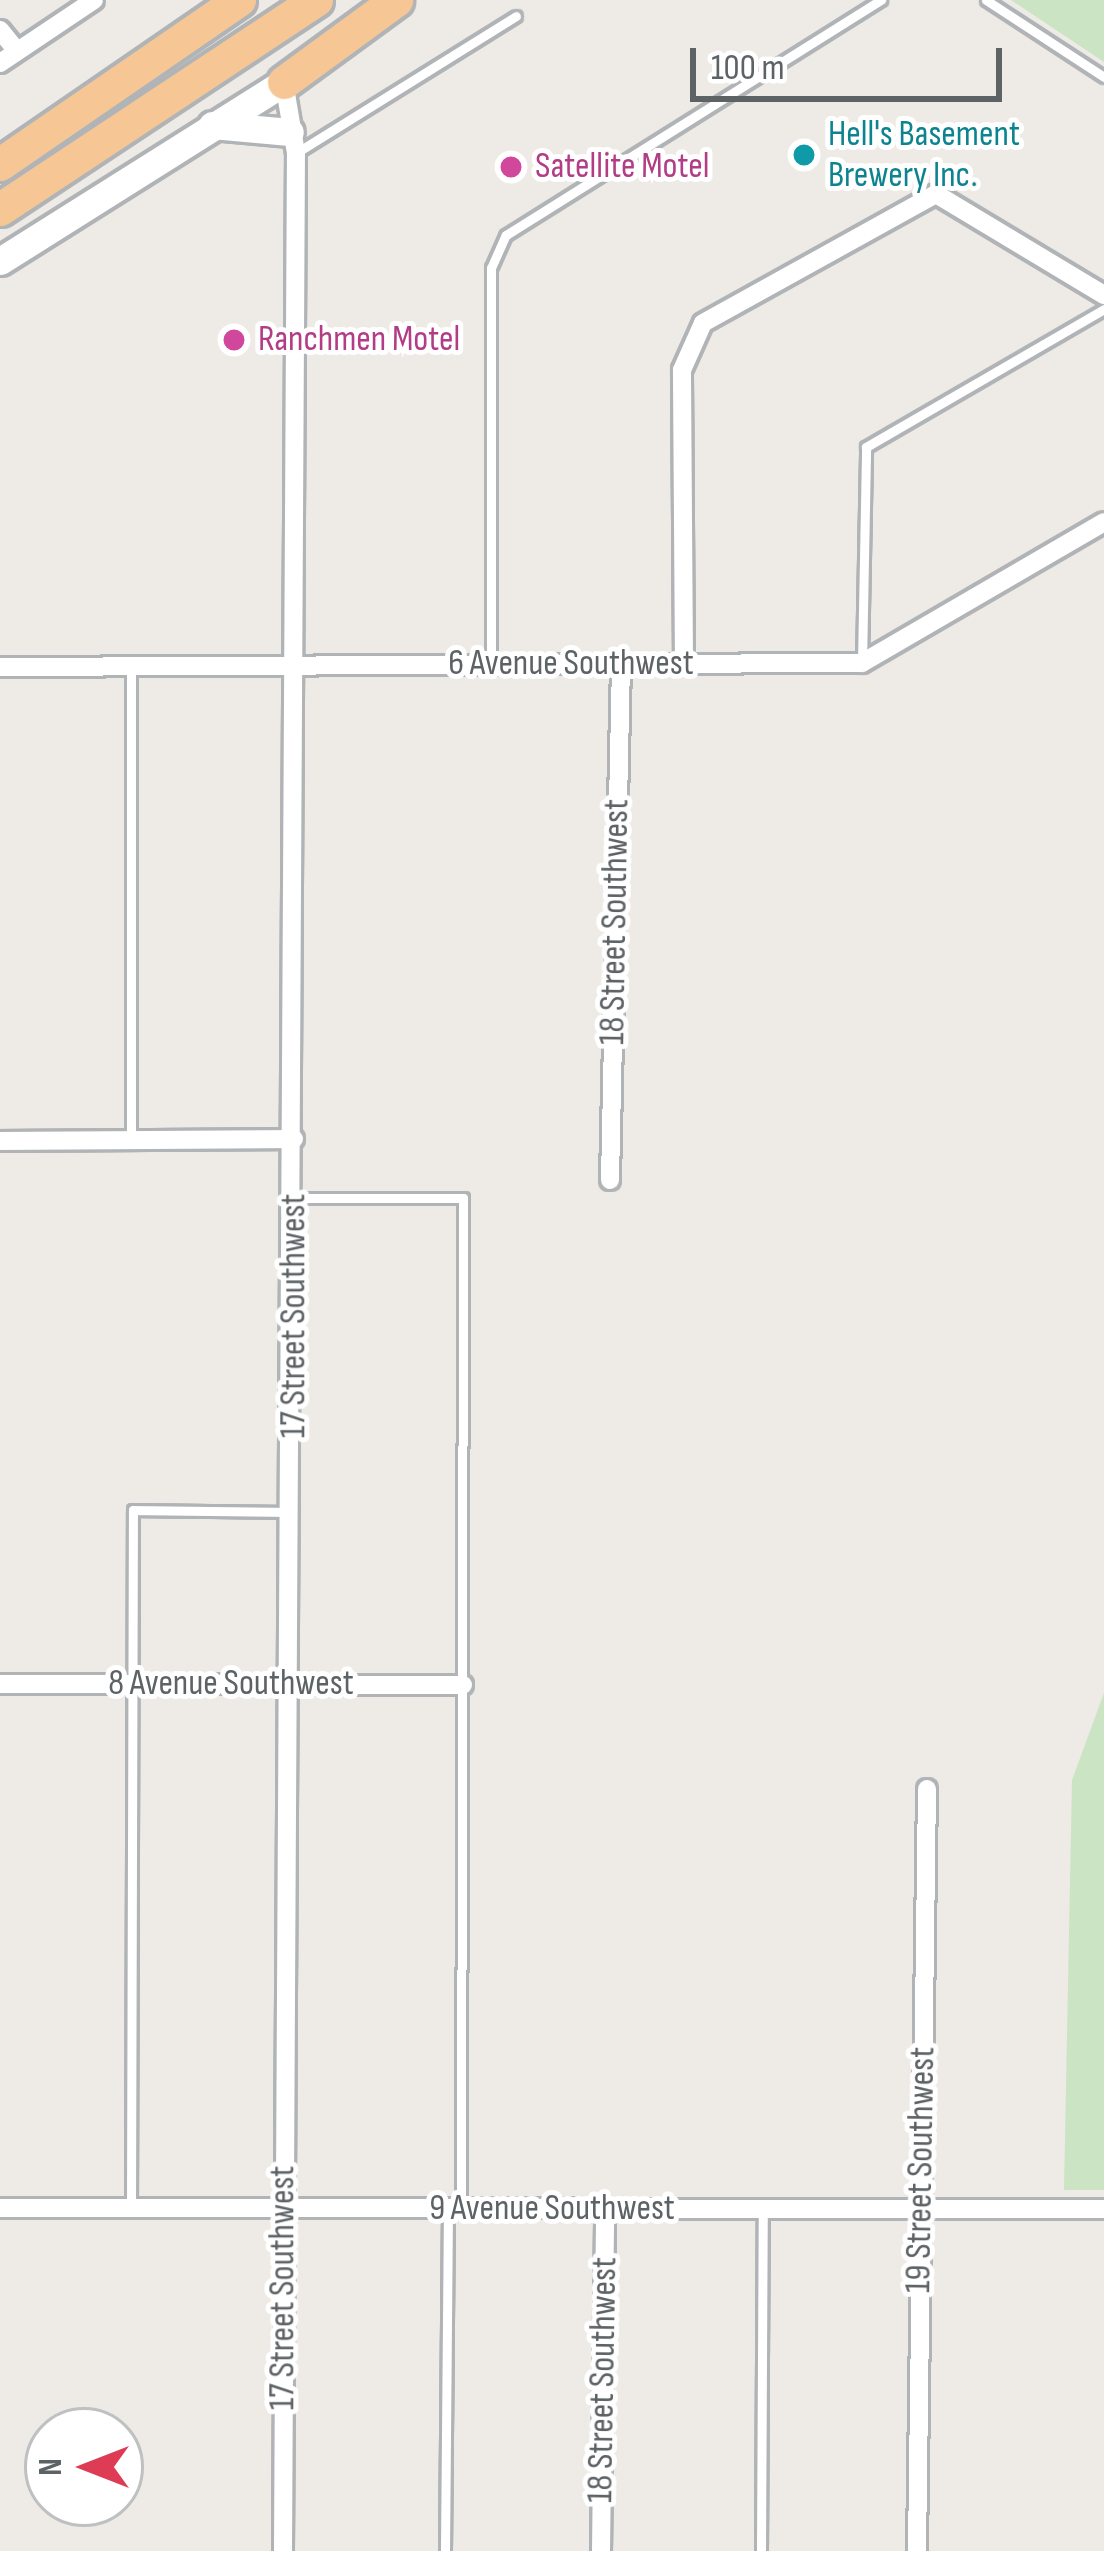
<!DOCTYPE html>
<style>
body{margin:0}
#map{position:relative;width:1104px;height:2551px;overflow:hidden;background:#eeeae5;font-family:"Sofia Sans Condensed",sans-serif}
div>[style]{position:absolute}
.green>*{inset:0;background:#cbe4c4}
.roads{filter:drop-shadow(3px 0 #b1b4b7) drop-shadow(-3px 0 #b1b4b7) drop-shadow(0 3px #b1b4b7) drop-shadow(0 -3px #b1b4b7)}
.lane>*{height:9px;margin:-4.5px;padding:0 4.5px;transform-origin:4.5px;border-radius:4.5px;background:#fff}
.street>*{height:18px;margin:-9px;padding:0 9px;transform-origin:9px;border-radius:9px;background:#fff}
.secondary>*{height:27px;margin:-13.5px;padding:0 13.5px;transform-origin:13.5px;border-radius:13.5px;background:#fff}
.highway>*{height:33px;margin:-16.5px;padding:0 16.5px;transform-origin:16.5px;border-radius:16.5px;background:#f6c795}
.dots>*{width:33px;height:33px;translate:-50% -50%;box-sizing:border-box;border:6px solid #fff;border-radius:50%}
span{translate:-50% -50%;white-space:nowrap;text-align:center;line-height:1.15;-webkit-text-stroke:10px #fff;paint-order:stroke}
.culture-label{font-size:36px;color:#0d838f}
.left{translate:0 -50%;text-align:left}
.hotel-label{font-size:36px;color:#b23c85}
.street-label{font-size:36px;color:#5d6265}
.north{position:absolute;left:24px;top:2407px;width:120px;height:120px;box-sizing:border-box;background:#fff;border:3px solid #bec0c1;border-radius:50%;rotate:270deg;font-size:33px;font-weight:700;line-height:48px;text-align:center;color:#5d6265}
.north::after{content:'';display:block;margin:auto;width:42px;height:54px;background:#de3c55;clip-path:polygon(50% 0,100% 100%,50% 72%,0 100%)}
.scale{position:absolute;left:690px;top:48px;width:312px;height:54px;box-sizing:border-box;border:6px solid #5d6265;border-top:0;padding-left:15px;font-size:36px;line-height:42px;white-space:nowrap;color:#5d6265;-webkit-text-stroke:9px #fff;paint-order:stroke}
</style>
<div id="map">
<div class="green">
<div style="clip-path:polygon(1011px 0,1104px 0,1104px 62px)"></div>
<div style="clip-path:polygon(1104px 1693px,1104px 2190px,1064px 2190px,1072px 1780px)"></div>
</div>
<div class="roads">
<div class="lane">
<div style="left:986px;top:0;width:141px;rotate:33.1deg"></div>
<div style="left:296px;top:153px;width:259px;rotate:-31.9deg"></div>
<div style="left:862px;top:663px;width:216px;rotate:-88.9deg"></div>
<div style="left:866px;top:447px;width:275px;rotate:-30.1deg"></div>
<div style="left:491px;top:664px;width:396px;rotate:-90deg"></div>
<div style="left:491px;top:268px;width:36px;rotate:-66deg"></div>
<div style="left:506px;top:235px;width:443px;rotate:-32.1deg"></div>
<div style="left:131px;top:666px;width:474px;rotate:90deg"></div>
<div style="left:294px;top:1198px;width:169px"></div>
<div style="left:463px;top:1198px;width:1011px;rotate:90.11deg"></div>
<div style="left:131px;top:2208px;width:698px;rotate:-89.84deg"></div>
<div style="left:133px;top:1510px;width:154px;rotate:0.7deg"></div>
<div style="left:445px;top:2551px;width:342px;rotate:-89.5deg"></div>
<div style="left:761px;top:2551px;width:342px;rotate:-89.7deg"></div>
</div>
<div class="street">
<div style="left:0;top:30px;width:27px;rotate:51deg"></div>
<div style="left:0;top:63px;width:113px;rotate:-33.8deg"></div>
<div style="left:684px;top:664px;width:294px;rotate:-90.4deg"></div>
<div style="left:682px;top:370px;width:51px;rotate:-65.9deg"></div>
<div style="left:703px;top:323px;width:266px;rotate:-29deg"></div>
<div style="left:936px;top:194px;width:196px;rotate:31deg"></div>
<div style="left:0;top:667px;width:862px;rotate:-0.27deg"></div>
<div style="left:862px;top:663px;width:280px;rotate:-30.2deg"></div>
<div style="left:0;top:1141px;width:294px;rotate:-0.4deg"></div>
<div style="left:610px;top:1180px;width:516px;rotate:-88.78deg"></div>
<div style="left:0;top:1684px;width:463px;rotate:0.1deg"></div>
<div style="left:0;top:2208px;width:1104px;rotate:0.05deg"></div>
<div style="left:283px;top:2551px;width:2398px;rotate:-89.69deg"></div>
<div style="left:296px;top:153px;width:72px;rotate:-99.6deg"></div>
<div style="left:601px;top:2551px;width:342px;rotate:-89.3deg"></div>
<div style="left:917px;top:2551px;width:762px;rotate:-89.25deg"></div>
</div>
<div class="secondary">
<div style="left:212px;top:125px;width:78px;rotate:5.1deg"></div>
<div style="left:0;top:261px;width:336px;rotate:-32.2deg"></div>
</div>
<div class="highway">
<div style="left:284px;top:82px;width:139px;rotate:-36.2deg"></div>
<div style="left:0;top:164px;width:290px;rotate:-34.5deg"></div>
<div style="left:0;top:209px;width:379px;rotate:-33.5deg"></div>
</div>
</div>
<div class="dots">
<div style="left:804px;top:155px;background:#0f9aa8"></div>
<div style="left:511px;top:167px;background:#d1479c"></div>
<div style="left:234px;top:340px;background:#d1479c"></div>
</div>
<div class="culture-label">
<span class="left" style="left:828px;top:155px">Hell's Basement<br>Brewery Inc.</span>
</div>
<div class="hotel-label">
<span class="left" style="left:535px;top:167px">Satellite Motel</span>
<span class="left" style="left:258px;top:340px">Ranchmen Motel</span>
</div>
<div class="street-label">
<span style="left:571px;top:664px">6 Avenue Southwest</span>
<span style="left:615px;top:922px;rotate:-89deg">18 Street Southwest</span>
<span style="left:294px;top:1316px;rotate:-90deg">17 Street Southwest</span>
<span style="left:231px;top:1684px">8 Avenue Southwest</span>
<span style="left:921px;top:2170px;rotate:-89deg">19 Street Southwest</span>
<span style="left:552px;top:2209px">9 Avenue Southwest</span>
<span style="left:283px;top:2288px;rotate:-90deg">17 Street Southwest</span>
<span style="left:603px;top:2380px;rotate:-89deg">18 Street Southwest</span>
</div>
<div class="north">N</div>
<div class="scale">100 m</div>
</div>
